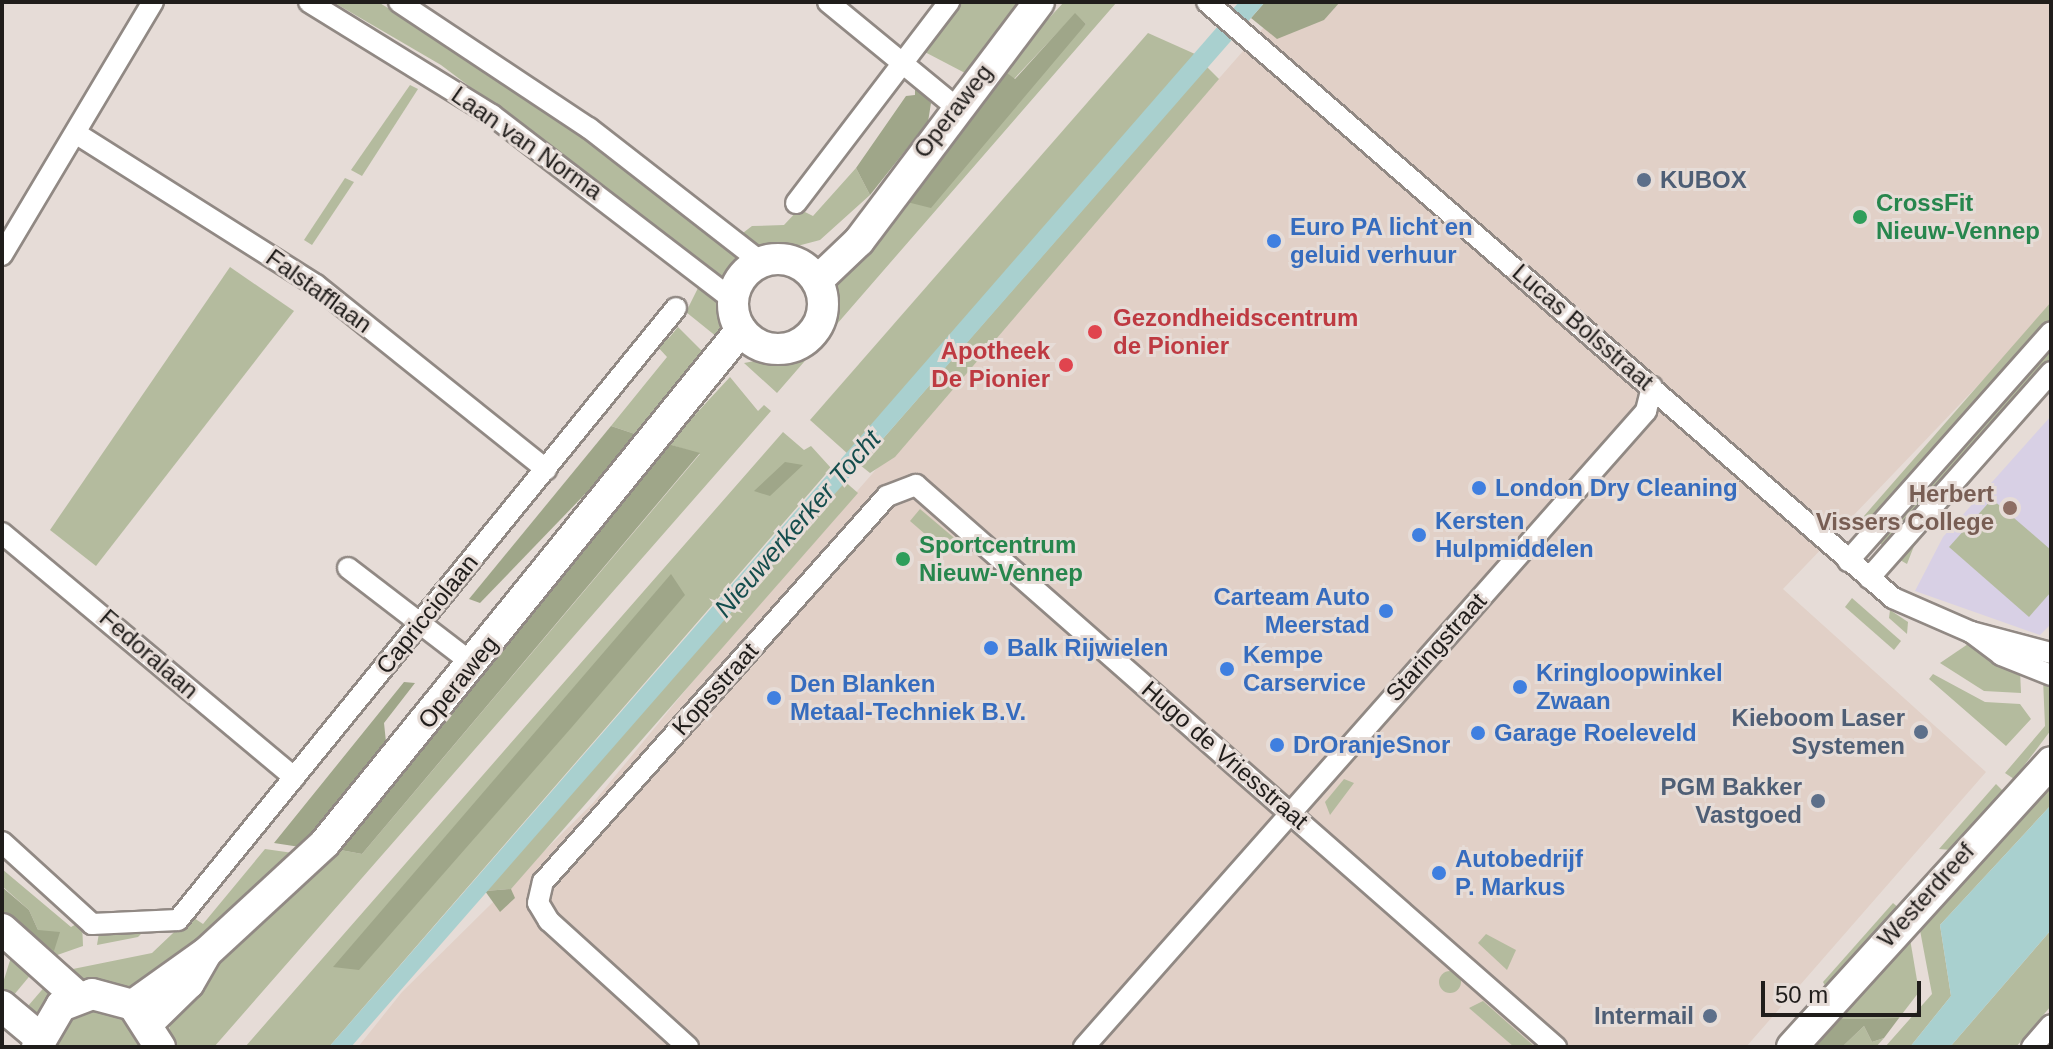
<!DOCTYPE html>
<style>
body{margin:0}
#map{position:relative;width:2053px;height:1049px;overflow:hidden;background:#e6dcd7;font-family:Helvetica,sans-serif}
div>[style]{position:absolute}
.built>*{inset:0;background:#e1d0c7}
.education>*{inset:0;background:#d8d0e5}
.green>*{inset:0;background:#b4bb9e}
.round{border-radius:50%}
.forest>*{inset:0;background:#9fa689}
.water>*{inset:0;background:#a9d0cf}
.roads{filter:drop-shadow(2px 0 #918984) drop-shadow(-2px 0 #918984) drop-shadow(0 2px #918984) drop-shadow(0 -2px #918984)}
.street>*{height:20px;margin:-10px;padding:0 10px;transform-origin:10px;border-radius:10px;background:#fff}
.secondary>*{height:30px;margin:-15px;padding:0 15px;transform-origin:15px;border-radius:15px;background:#fff}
.secondary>.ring{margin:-15px;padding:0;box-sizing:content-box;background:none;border:30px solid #fff;border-radius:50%}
.dots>*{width:22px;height:22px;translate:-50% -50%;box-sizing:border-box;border:4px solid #e6dcd7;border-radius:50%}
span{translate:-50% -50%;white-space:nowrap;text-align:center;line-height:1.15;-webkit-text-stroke:6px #e6dcd7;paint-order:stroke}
.street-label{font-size:24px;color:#201d1b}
.service-label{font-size:24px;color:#4e5e75;font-weight:700}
.left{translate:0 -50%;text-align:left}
.right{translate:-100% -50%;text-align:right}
.leisure-label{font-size:24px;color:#27864d;font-weight:700}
.shop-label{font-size:24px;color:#366cbe;font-weight:700}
.health-label{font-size:24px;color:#be3a42;font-weight:700}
.education-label{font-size:24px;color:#785e54;font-weight:700}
.water-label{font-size:26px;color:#144d4d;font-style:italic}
.frame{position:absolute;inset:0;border:4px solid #201d1b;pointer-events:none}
.scale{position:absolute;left:1761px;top:981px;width:160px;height:36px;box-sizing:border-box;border:4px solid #201d1b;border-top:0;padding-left:10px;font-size:24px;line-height:28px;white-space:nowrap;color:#201d1b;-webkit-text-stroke:6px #e6dcd7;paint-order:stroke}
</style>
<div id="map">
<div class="built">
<div style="clip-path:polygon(1286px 2px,2051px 2px,2051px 309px,1783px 589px,1986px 772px,1746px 1047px,358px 1047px,402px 992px,593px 803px,730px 636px)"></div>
</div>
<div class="education">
<div style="clip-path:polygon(2051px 416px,2051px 624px,2040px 635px,1915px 591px,1943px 537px)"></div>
</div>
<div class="green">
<div style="clip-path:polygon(333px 2px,378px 2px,453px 47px,634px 169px,742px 257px,726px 280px,441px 65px)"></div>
<div style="clip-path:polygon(958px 2px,1021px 2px,965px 73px,921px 50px)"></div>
<div style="clip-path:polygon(1064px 2px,1116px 3px,777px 393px,744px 363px,802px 352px,820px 338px,840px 272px,1086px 24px,1075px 14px,1014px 79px,1002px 69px)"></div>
<div style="clip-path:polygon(1148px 33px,1195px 54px,848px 454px,810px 420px)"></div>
<div style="clip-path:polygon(1207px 67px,1219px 79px,895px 457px,870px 473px,860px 465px)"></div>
<div style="clip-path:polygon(410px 85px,418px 89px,362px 176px,351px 170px)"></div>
<div style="clip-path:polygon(856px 168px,870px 195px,820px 240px,786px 249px,755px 247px,739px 236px,752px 226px,784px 225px,799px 209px,813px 216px)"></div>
<div style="clip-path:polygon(345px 178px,354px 182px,312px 245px,304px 240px)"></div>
<div style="clip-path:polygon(230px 267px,294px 311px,96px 566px,50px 530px)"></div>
<div style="clip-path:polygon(701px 282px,718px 299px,723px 319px,717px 337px,686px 312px)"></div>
<div style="clip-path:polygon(2051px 302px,2051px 322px,1867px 532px,1857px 524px)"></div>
<div style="clip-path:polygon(678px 327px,705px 354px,641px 436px,611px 426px,667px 357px,656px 345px,661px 336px,668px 339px)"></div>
<div style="clip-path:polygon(2051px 340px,2051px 362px,2033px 383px,1887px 549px,1876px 540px)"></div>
<div style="clip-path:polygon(730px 377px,758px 411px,764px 405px,771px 411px,214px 1047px,168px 1047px,170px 1022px,183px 1000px,335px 849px,362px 854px,700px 454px,668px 444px)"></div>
<div style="clip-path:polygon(2051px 380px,2051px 391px,1914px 546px,1907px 564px,1900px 560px)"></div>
<div style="clip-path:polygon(783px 432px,804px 450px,811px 446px,831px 468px,329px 1047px,245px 1047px)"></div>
<div style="clip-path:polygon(842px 479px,858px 493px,511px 889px,485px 891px)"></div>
<div style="clip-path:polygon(1992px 499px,2051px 550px,2051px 592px,2029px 617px,1949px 547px)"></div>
<div style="clip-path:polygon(920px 509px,959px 542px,948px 554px,910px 521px)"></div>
<div style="clip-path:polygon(1852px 598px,1901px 641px,1894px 650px,1845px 607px)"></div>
<div style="clip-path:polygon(1890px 610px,1908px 622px,1907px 634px,1889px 618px)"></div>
<div style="clip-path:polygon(1968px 644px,2020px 670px,2021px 693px,1984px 691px,1940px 663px)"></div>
<div style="clip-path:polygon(1933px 674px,1985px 702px,2020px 704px,2031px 719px,2006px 746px,1929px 679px)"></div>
<div style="clip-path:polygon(2043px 679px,2051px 685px,2051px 730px,2014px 779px,2005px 773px,2045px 726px)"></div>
<div style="clip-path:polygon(2051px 776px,2051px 805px,1940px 925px,1951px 996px,1910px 1047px,1885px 1047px,1932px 994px,1919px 925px)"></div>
<div style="clip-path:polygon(1344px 779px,1354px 783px,1330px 815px,1325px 802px)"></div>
<div style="clip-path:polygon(1996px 784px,2003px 791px,1952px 850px,1939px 849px)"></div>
<div style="clip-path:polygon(265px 849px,300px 854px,232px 916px,133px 987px,79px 982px,63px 971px,152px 953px,191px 916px,203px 924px)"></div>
<div style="clip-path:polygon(2px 869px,71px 927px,82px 921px,83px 946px,43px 960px,2px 922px,2px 907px,38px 930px,29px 910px,2px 886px)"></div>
<div style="clip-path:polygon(1893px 903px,1900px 909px,1827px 989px,1823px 982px)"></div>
<div style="clip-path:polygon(2051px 930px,2051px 1006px,2016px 1047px,1950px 1047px)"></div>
<div style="clip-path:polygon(143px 932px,138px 937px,97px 945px,99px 933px)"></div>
<div style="clip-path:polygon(1909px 933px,1919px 992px,1899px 1018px,1840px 1019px)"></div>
<div style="clip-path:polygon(1486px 934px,1516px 950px,1507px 970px,1478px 943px)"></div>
<div style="clip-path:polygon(12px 954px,33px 972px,8px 1002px,2px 986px)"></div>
<div class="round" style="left:1439px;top:971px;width:22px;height:22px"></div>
<div style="clip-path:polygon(47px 984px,57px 992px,32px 1022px,22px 1013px)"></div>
<div style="clip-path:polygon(1483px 1001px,1535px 1047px,1514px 1047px,1469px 1008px)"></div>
<div style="clip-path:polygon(85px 1006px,117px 1008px,145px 1047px,50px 1047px,59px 1023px)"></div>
<div style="clip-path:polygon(1864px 1026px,1872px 1042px,1884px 1038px,1876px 1047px,1842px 1047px)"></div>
</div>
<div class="forest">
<div style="clip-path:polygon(1265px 2px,1340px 2px,1324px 20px,1277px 39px,1251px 18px)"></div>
<div style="clip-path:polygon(1075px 13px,1086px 24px,931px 208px,903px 201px,1002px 69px,1015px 79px)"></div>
<div style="clip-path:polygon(915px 85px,931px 103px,928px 122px,870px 195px,856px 168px,906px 96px,915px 95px)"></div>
<div style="clip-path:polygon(611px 426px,641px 436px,480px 603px,469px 599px)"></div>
<div style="clip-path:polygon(668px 444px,700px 453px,362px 854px,335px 849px)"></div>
<div style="clip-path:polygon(785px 462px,803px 465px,770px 496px,754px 491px)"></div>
<div style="clip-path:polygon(671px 574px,685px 595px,572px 727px,359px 970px,333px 967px)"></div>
<div style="clip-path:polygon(404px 682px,415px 683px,384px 723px,386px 742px,300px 847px,274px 843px)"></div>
<div style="clip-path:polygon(2px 887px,29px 910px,38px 930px,60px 932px,54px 951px,2px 912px)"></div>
<div style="clip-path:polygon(511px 889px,515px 898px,500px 912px,485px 891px)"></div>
<div style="clip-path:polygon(1899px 1018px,1884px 1038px,1872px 1042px,1864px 1026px,1842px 1047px,1815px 1047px,1840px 1019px)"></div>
</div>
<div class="water">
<div style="clip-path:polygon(1239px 2px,1265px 2px,351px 1047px,329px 1047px)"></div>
<div style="clip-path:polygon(2051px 805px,2051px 930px,1950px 1047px,1910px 1047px,1951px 996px,1940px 925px)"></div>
</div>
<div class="roads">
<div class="street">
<div style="left:309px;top:2px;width:215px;rotate:31.7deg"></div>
<div style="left:492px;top:115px;width:304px;rotate:37.5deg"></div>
<div style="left:399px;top:2px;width:228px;rotate:33.6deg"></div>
<div style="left:589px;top:128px;width:218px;rotate:37.9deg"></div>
<div style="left:828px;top:2px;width:166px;rotate:39.4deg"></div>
<div style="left:1207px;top:2px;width:909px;rotate:40.98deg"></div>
<div style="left:1893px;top:598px;width:85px;rotate:23.6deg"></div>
<div style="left:1971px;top:632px;width:83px;rotate:14.7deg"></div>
<div style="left:77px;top:134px;width:283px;rotate:32.3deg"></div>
<div style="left:316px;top:285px;width:295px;rotate:38.7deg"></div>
<div style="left:796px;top:203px;width:253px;rotate:-52.7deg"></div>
<div style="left:2px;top:255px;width:295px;rotate:-59.2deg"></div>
<div style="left:2px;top:533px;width:381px;rotate:39.9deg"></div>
<div style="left:1848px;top:561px;width:306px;rotate:-48.4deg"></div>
<div style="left:348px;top:568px;width:158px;rotate:37.5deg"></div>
<div style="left:1869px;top:578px;width:275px;rotate:-48.5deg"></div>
<div style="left:1971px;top:632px;width:38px;rotate:37deg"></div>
<div style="left:2001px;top:655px;width:54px;rotate:21.8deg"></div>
<div style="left:2px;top:842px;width:122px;rotate:42.3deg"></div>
<div style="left:92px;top:924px;width:86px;rotate:-2.7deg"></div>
<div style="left:178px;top:920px;width:789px;rotate:-50.86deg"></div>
<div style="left:688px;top:1047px;width:188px;rotate:-137.8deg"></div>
<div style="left:549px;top:921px;width:21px;rotate:-121deg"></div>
<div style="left:538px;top:903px;width:22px;rotate:-77deg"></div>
<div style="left:543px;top:882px;width:517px;rotate:-48.29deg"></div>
<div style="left:887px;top:496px;width:31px;rotate:-21deg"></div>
<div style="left:916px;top:485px;width:852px;rotate:41.29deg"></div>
<div style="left:1084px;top:1047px;width:849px;rotate:-48.53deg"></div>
<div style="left:1646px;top:411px;width:25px;rotate:-76deg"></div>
<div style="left:2032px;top:1047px;width:29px;rotate:-49deg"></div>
</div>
<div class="secondary">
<div class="ring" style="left:733px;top:259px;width:60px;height:60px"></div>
<div style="left:817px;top:281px;width:58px;rotate:-43.6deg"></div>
<div style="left:859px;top:241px;width:299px;rotate:-53deg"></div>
<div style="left:2px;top:929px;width:102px;rotate:41.8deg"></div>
<div style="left:133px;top:1005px;width:90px;rotate:-35.5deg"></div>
<div style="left:206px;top:953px;width:162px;rotate:-42.7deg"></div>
<div style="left:325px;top:843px;width:660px;rotate:-50.96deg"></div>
<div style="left:2px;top:1006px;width:48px;rotate:40deg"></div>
<div style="left:150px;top:1021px;width:54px;rotate:-44.3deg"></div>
<div style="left:189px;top:983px;width:32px;rotate:-60deg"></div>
<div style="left:37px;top:1047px;width:48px;rotate:-59.7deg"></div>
<div style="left:61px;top:1006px;width:33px;rotate:-21deg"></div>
<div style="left:92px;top:994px;width:42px;rotate:15deg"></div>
<div style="left:133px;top:1005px;width:50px;rotate:57.3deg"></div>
<div style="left:1792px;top:1047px;width:385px;rotate:-47.7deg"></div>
</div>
</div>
<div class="dots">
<div style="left:1644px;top:180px;background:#5c6f8a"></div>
<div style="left:1860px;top:217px;background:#2e9e5b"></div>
<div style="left:1274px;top:241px;background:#3f7fe0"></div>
<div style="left:1095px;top:332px;background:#e0444e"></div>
<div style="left:1066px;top:365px;background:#e0444e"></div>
<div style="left:1479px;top:488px;background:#3f7fe0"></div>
<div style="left:2010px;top:508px;background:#8d6e63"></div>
<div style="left:1419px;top:535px;background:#3f7fe0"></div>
<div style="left:903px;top:559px;background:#2e9e5b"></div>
<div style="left:1386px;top:611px;background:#3f7fe0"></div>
<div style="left:991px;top:648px;background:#3f7fe0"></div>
<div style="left:1227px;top:669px;background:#3f7fe0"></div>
<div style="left:1520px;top:687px;background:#3f7fe0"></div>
<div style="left:774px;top:698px;background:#3f7fe0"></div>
<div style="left:1921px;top:732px;background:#5c6f8a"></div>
<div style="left:1478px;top:733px;background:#3f7fe0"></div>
<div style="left:1277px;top:745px;background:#3f7fe0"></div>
<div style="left:1818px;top:801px;background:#5c6f8a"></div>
<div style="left:1439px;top:873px;background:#3f7fe0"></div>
<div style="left:1710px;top:1016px;background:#5c6f8a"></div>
</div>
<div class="street-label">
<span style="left:953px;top:111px;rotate:-52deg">Operaweg</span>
<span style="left:527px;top:143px;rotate:35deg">Laan van Norma</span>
<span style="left:319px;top:291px;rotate:36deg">Falstafflaan</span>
<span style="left:1583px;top:327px;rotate:41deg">Lucas Bolsstraat</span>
<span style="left:427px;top:614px;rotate:-51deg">Capricciolaan</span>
<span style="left:1436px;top:647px;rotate:-48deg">Staringstraat</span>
<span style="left:149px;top:654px;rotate:41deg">Fedoralaan</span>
<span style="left:458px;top:682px;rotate:-51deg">Operaweg</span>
<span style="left:715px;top:689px;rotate:-48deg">Kopsstraat</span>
<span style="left:1225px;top:755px;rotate:41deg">Hugo de Vriesstraat</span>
<span style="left:1926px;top:895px;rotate:-48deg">Westerdreef</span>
</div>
<div class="service-label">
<span class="left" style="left:1660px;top:180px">KUBOX</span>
<span class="right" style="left:1905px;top:732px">Kieboom Laser<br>Systemen</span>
<span class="right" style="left:1802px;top:801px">PGM Bakker<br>Vastgoed</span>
<span class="right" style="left:1694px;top:1016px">Intermail</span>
</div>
<div class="leisure-label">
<span class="left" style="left:1876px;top:217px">CrossFit<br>Nieuw-Vennep</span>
<span class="left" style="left:919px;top:559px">Sportcentrum<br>Nieuw-Vennep</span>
</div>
<div class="shop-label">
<span class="left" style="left:1290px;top:241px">Euro PA licht en<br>geluid verhuur</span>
<span class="left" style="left:1495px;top:488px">London Dry Cleaning</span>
<span class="left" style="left:1435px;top:535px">Kersten<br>Hulpmiddelen</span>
<span class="right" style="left:1370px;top:611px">Carteam Auto<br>Meerstad</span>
<span class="left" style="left:1007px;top:648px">Balk Rijwielen</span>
<span class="left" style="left:1243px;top:669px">Kempe<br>Carservice</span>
<span class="left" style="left:1536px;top:687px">Kringloopwinkel<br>Zwaan</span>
<span class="left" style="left:790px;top:698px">Den Blanken<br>Metaal-Techniek B.V.</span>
<span class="left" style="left:1494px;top:733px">Garage Roeleveld</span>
<span class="left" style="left:1293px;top:745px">DrOranjeSnor</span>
<span class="left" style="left:1455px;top:873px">Autobedrijf<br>P. Markus</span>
</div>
<div class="health-label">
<span class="left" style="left:1113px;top:332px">Gezondheidscentrum<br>de Pionier</span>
<span class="right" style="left:1050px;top:365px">Apotheek<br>De Pionier</span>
</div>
<div class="education-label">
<span class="right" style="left:1994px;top:508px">Herbert<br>Vissers College</span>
</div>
<div class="water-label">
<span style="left:798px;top:524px;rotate:-49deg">Nieuwerkerker Tocht</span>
</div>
<div class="frame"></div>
<div class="scale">50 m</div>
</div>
